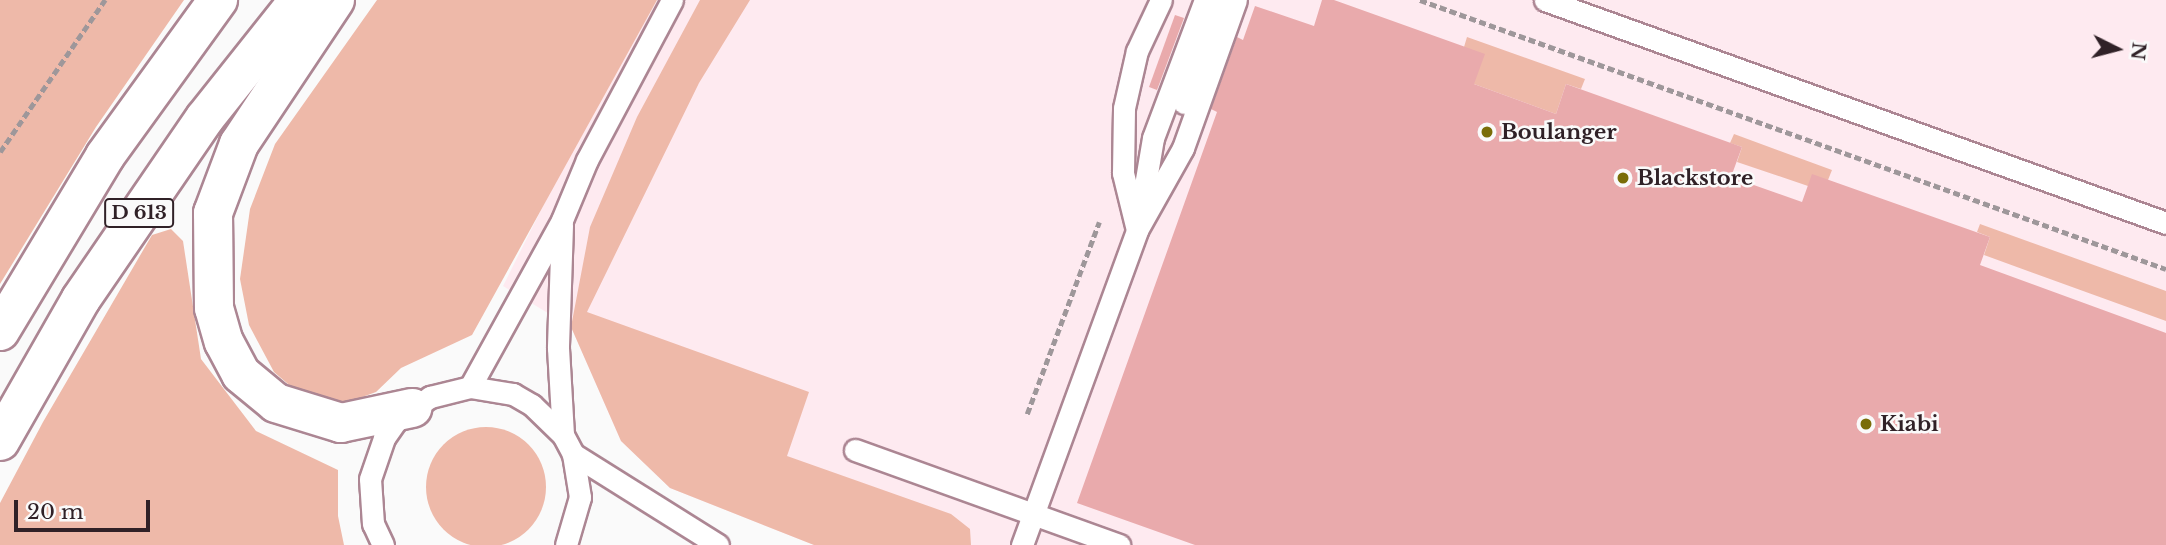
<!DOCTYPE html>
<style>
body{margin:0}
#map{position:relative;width:2166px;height:545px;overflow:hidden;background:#fafafa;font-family:"Libre Baskerville",serif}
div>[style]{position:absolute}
.built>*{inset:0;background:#feeaf0}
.green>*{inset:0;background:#eeb9a9}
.round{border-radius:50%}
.building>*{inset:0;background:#e9aaac}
.path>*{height:4.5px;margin-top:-2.25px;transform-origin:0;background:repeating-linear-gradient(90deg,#9e979a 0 7px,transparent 0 10.5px)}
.roads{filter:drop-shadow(2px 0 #ac8693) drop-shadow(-2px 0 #ac8693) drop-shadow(0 2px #ac8693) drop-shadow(0 -2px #ac8693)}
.lane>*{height:21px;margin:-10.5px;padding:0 10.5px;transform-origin:10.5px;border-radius:10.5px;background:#fff}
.primary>*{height:38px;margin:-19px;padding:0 19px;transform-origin:19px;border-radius:19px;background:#fff}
.dots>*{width:19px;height:19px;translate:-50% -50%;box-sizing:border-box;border:4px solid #fafafa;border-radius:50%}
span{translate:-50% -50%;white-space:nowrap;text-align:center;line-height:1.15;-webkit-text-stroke:5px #fafafa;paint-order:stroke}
.shield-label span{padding:2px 5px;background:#fafafa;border:2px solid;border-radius:5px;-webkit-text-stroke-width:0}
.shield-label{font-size:19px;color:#302127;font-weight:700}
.poi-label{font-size:21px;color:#302127;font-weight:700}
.left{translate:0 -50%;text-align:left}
.north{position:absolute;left:2082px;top:14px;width:70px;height:70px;-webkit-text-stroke:5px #fafafa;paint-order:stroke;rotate:96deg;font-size:19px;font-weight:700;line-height:28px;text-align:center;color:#302127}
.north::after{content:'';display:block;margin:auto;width:24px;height:32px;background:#302127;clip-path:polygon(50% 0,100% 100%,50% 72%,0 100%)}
.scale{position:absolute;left:14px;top:500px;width:136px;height:32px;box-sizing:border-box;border:4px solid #302127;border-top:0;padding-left:9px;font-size:21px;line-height:24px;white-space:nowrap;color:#302127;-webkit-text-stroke:5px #fafafa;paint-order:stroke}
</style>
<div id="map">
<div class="built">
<div style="clip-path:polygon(657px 0,2166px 0,2166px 545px,814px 545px,670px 488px,621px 441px,571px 327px,503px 286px,577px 138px)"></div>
</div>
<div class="green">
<div style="clip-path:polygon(0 0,184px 0,96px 127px,0 284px)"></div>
<div style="clip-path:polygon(377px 0,657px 0,472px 335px,401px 368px,376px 392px,346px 403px,302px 396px,274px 372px,249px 325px,240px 279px,250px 209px,275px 144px)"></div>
<div style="clip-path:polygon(700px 0,750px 0,699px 83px,587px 312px,809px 392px,787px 456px,951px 514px,970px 529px,971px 545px,814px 545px,670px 488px,621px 441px,571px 327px,590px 227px,637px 117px)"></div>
<div style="clip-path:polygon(1467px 37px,1585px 79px,1581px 89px,1566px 84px,1556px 114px,1474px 84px,1464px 47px)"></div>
<div style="clip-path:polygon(1734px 134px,1832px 170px,1828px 180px,1808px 186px,1737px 162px,1742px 147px,1730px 143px)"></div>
<div style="clip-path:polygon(1980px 224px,2166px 291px,2166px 321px,1984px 255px,1990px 237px,1977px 232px)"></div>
<div style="clip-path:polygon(171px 229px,183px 241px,201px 359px,256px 431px,338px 470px,338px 516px,344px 545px,0 545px,0 503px,43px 422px,152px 235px)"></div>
<div class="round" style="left:426px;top:427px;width:120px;height:120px"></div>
</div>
<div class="building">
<div style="clip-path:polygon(1322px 0,1334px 0,1485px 54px,1474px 84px,1556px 114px,1566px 84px,1742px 147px,1731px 177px,1802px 202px,1812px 174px,1990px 237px,1980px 265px,2166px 333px,2166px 545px,1195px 545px,1077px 503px,1217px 112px,1211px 109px,1237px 37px,1243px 40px,1255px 6px,1314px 26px)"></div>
<div style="clip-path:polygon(1175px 15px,1184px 18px,1157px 90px,1149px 87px)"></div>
</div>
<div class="path">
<div style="left:1420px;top:0;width:793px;rotate:19.83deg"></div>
<div style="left:0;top:152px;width:185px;rotate:-55.4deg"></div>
<div style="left:1027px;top:414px;width:205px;rotate:-69.4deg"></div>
</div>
<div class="roads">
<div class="lane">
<div style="left:1545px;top:0;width:660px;rotate:19.75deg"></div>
<div style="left:1184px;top:103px;width:110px;rotate:-69.7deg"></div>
<div style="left:1140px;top:215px;width:78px;rotate:-80.4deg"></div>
<div style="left:1153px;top:138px;width:147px;rotate:-69.4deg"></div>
<div style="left:562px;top:225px;width:123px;rotate:91.9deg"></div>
<div style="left:558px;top:348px;width:87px;rotate:86.7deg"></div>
<div style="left:1137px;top:230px;width:94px;rotate:-60.7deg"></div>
<div style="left:1183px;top:148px;width:157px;rotate:-70.3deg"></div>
<div style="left:470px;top:387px;width:191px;rotate:-61.1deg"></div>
<div style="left:562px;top:220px;width:65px;rotate:-67.4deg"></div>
<div style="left:587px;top:160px;width:181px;rotate:-62deg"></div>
<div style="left:855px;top:450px;width:281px;rotate:19.8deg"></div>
<div style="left:573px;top:454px;width:171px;rotate:32.1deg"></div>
<div style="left:383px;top:545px;width:23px;rotate:-115deg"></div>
<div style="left:373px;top:524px;width:45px;rotate:-93.8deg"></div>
<div style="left:370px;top:479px;width:43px;rotate:-71.1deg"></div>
<div style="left:384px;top:438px;width:21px;rotate:-55deg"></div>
<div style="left:396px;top:421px;width:42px;rotate:-35.2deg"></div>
<div style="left:430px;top:397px;width:41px;rotate:-14deg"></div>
<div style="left:470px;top:387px;width:44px;rotate:9.2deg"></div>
<div style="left:513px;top:394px;width:22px;rotate:30deg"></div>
<div style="left:532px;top:405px;width:43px;rotate:44.1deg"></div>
<div style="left:563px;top:435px;width:21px;rotate:62deg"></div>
<div style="left:573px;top:454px;width:44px;rotate:80.8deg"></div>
<div style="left:580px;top:497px;width:50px;rotate:106.3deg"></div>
<div style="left:1022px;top:545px;width:335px;rotate:-69.9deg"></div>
<div style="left:1137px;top:230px;width:59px;rotate:-103.8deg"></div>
<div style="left:1123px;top:173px;width:65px;rotate:-89.1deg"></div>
<div style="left:1124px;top:108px;width:58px;rotate:-77.2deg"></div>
<div style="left:1137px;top:51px;width:56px;rotate:-64.8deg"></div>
</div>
<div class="primary">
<div style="left:335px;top:0;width:173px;rotate:123.7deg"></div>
<div style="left:239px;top:144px;width:74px;rotate:110.6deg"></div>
<div style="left:213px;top:213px;width:95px;rotate:89.4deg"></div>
<div style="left:214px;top:308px;width:35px;rotate:74deg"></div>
<div style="left:224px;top:342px;width:36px;rotate:62deg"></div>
<div style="left:241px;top:374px;width:45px;rotate:39.6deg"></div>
<div style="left:276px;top:403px;width:68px;rotate:17.1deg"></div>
<div style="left:341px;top:423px;width:73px;rotate:-11.9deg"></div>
<div style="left:0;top:331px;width:204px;rotate:-59deg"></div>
<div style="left:105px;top:156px;width:193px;rotate:-54.1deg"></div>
<div style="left:0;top:441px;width:163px;rotate:-60.3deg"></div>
<div style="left:81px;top:299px;width:219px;rotate:-55.6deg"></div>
<div style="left:205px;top:118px;width:151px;rotate:-51.5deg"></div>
</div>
</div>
<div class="dots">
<div style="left:1487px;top:132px;background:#7a6d08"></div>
<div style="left:1623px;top:178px;background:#7a6d08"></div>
<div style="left:1866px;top:424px;background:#7a6d08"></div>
</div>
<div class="shield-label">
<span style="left:139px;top:213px">D 613</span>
</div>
<div class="poi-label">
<span class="left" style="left:1501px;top:132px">Boulanger</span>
<span class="left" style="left:1637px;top:178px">Blackstore</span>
<span class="left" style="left:1880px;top:424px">Kiabi</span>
</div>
<div class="north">N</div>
<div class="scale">20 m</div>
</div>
